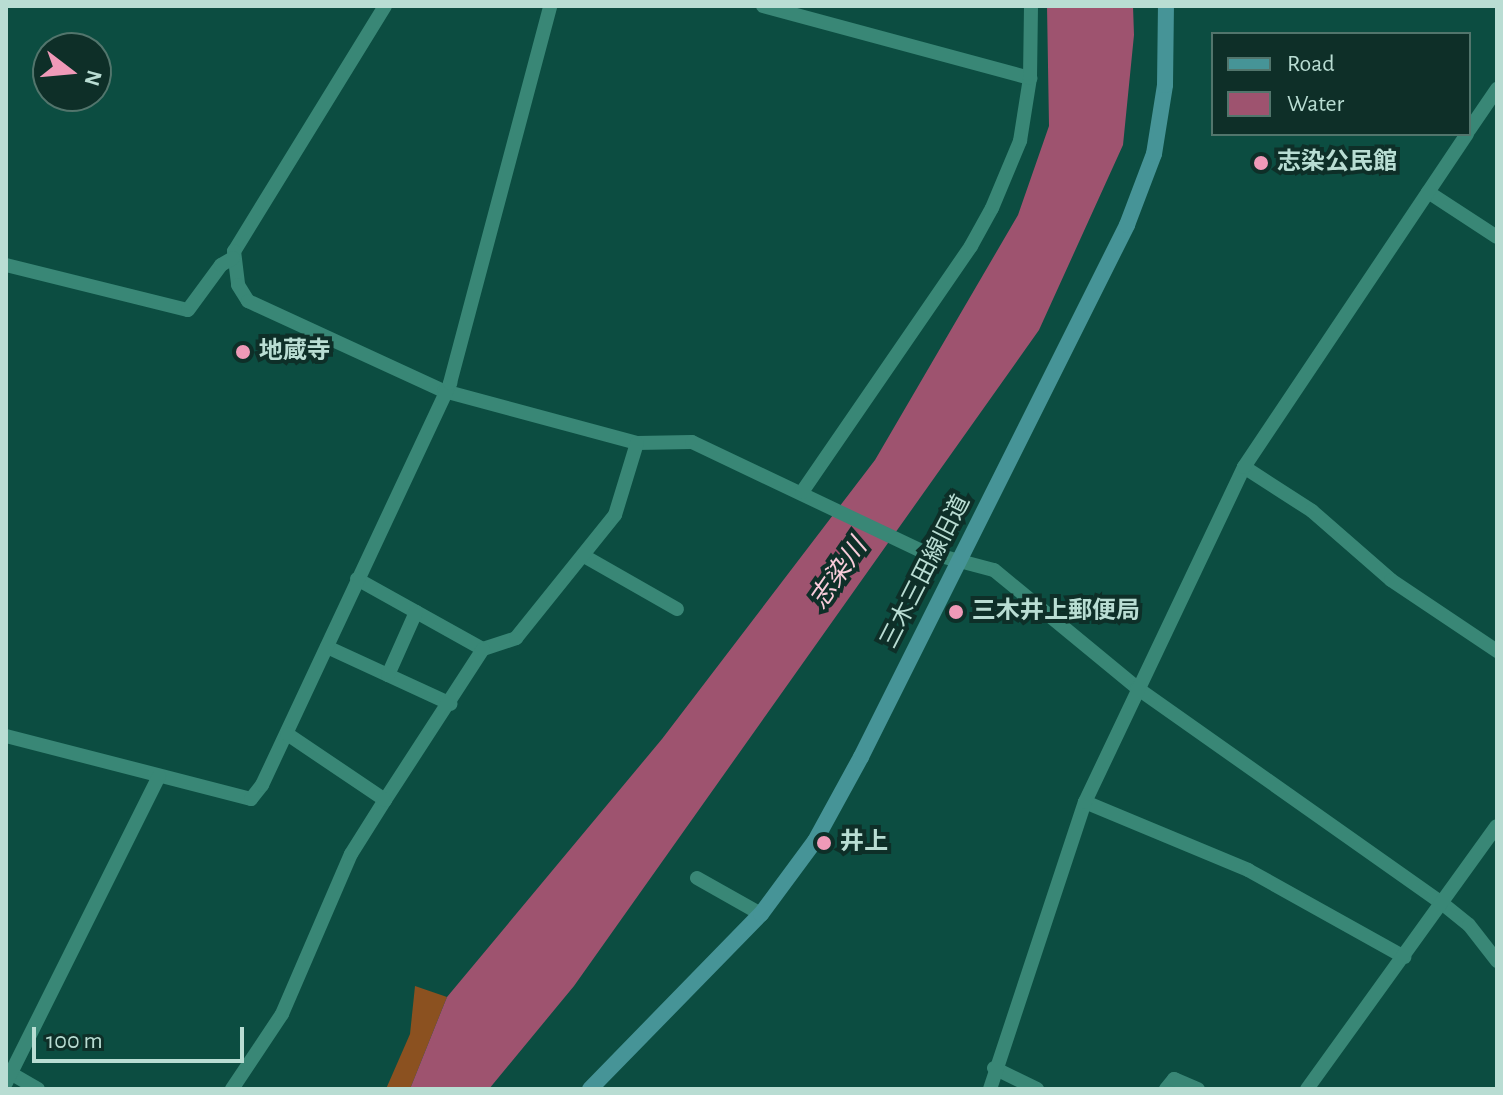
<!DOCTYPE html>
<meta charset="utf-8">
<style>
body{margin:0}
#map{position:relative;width:1503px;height:1095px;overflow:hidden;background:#0c4d41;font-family:"Alegreya Sans","Noto Sans JP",sans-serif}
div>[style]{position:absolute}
.green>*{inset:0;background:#8b5120}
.water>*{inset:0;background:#9e536f}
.street>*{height:14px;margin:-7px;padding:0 7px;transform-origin:7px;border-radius:7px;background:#398776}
.secondary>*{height:16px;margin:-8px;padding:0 8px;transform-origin:8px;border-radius:8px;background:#469497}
.dots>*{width:22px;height:22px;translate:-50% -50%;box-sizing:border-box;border:4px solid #0e2f28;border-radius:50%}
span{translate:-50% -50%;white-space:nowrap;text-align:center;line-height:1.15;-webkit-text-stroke:8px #0e2f28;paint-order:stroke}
.poi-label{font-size:24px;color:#b9ddd3;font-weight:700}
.left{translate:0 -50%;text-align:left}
.street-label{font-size:24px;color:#b9ddd3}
.water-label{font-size:26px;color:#f9ccda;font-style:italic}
.frame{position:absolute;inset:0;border:8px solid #b9ddd3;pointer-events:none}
.legend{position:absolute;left:1211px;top:32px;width:260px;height:104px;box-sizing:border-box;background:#0e2f28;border:2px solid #52756c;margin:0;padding:10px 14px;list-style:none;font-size:24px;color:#b9ddd3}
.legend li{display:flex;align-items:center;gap:16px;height:40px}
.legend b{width:40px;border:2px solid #52756c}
.north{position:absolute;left:32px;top:32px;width:80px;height:80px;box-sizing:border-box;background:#0e2f28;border:2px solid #52756c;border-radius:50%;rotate:106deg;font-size:22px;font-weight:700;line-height:32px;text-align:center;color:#b9ddd3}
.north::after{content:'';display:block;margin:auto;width:28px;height:36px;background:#ef9ab8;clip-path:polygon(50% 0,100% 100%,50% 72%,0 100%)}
.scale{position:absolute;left:32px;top:1027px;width:212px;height:36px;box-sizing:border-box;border:4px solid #b9ddd3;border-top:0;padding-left:10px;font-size:24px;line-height:28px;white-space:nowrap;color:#b9ddd3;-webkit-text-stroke:6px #0e2f28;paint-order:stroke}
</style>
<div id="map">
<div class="green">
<div style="clip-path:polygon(415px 986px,447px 997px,410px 1089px,386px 1089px,410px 1034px)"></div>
</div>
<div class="water">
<div style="clip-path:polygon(1047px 6px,1133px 6px,1134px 35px,1123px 145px,1039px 330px,574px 986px,489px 1089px,410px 1089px,447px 997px,662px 739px,875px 460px,1018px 215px,1049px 126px)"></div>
</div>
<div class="street">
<div style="left:385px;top:6px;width:288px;rotate:121.6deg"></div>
<div style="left:234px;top:251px;width:34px;rotate:83deg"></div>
<div style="left:238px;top:285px;width:19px;rotate:58deg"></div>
<div style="left:248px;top:301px;width:216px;rotate:24.7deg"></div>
<div style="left:444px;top:391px;width:200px;rotate:15.1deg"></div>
<div style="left:637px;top:443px;width:55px;rotate:-1deg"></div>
<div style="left:692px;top:442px;width:255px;rotate:25.4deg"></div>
<div style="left:922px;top:551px;width:74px;rotate:14.8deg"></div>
<div style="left:994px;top:570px;width:185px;rotate:39.5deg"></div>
<div style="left:1137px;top:688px;width:375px;rotate:35.2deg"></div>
<div style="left:1443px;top:904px;width:33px;rotate:39deg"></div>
<div style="left:1469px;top:925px;width:46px;rotate:52.1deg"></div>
<div style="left:763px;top:6px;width:277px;rotate:15.1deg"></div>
<div style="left:1469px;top:130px;width:50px;rotate:-55.7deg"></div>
<div style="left:1428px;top:192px;width:82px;rotate:33.1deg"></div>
<div style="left:6px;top:265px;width:187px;rotate:13.9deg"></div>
<div style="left:188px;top:310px;width:56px;rotate:-53.7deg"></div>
<div style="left:221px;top:265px;width:14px;rotate:-30deg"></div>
<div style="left:1244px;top:467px;width:81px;rotate:32.9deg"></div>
<div style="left:1312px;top:511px;width:105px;rotate:41.1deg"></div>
<div style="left:1391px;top:580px;width:128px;rotate:33.8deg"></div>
<div style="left:802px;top:492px;width:298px;rotate:-55.5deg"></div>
<div style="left:971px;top:246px;width:43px;rotate:-61.1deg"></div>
<div style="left:992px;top:208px;width:73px;rotate:-67.3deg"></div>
<div style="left:1020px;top:141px;width:64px;rotate:-81deg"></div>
<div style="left:1030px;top:78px;width:72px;rotate:-89.2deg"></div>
<div style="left:584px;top:556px;width:107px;rotate:29.7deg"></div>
<div style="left:357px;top:579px;width:144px;rotate:29.1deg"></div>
<div style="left:483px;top:649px;width:35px;rotate:-18deg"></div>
<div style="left:516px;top:638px;width:158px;rotate:-51.2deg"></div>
<div style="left:615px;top:515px;width:75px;rotate:-73deg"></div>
<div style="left:327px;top:647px;width:136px;rotate:24.7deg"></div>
<div style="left:388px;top:675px;width:69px;rotate:-66deg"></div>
<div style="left:6px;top:736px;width:253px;rotate:14.4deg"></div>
<div style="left:251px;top:799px;width:18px;rotate:-52deg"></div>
<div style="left:262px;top:785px;width:444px;rotate:-64.9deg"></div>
<div style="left:450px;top:383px;width:390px;rotate:-75.1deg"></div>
<div style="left:385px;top:800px;width:180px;rotate:-57deg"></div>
<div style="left:1085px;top:802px;width:177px;rotate:22.6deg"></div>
<div style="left:1248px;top:870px;width:179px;rotate:29.1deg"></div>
<div style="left:697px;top:878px;width:73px;rotate:29.4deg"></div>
<div style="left:994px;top:1068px;width:48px;rotate:26deg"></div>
<div style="left:12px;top:1074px;width:30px;rotate:30deg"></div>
<div style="left:6px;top:1083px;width:343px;rotate:-63.5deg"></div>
<div style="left:232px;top:1089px;width:90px;rotate:-56.3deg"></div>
<div style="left:282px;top:1014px;width:174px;rotate:-66.7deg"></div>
<div style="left:351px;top:854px;width:64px;rotate:-57.8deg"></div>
<div style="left:385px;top:800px;width:118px;rotate:-146deg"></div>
<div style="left:990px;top:1089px;width:302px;rotate:-71.7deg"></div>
<div style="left:1085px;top:802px;width:371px;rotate:-64.6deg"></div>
<div style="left:1244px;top:467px;width:401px;rotate:-56.2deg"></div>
<div style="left:1166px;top:1089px;width:13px;rotate:-51deg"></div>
<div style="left:1174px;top:1079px;width:26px;rotate:23deg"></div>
<div style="left:1307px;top:1089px;width:324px;rotate:-54.2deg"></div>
</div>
<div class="secondary">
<div style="left:590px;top:1089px;width:245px;rotate:-45.7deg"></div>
<div style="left:761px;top:914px;width:91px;rotate:-53.5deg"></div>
<div style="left:815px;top:841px;width:96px;rotate:-61.3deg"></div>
<div style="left:861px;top:757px;width:595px;rotate:-63.43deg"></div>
<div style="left:1127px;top:225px;width:76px;rotate:-69.2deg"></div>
<div style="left:1154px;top:154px;width:70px;rotate:-80.9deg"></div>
<div style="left:1165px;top:85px;width:79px;rotate:-89.3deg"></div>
</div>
<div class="dots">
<div style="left:1261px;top:163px;background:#ef9ab8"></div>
<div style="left:243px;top:352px;background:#ef9ab8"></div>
<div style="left:956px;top:612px;background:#ef9ab8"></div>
<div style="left:824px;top:843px;background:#ef9ab8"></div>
</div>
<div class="poi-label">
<span class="left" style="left:1277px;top:163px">志染公民館</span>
<span class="left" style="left:259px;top:352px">地蔵寺</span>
<span class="left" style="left:972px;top:612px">三木井上郵便局</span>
<span class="left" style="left:840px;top:843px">井上</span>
</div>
<div class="street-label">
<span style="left:926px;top:572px;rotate:-63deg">三木三田線旧道</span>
</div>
<div class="water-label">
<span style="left:839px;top:574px;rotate:-55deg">志染川</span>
</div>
<div class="frame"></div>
<ul class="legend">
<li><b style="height:10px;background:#469497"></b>Road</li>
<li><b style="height:22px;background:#9e536f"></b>Water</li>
</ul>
<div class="north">N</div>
<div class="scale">100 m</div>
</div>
